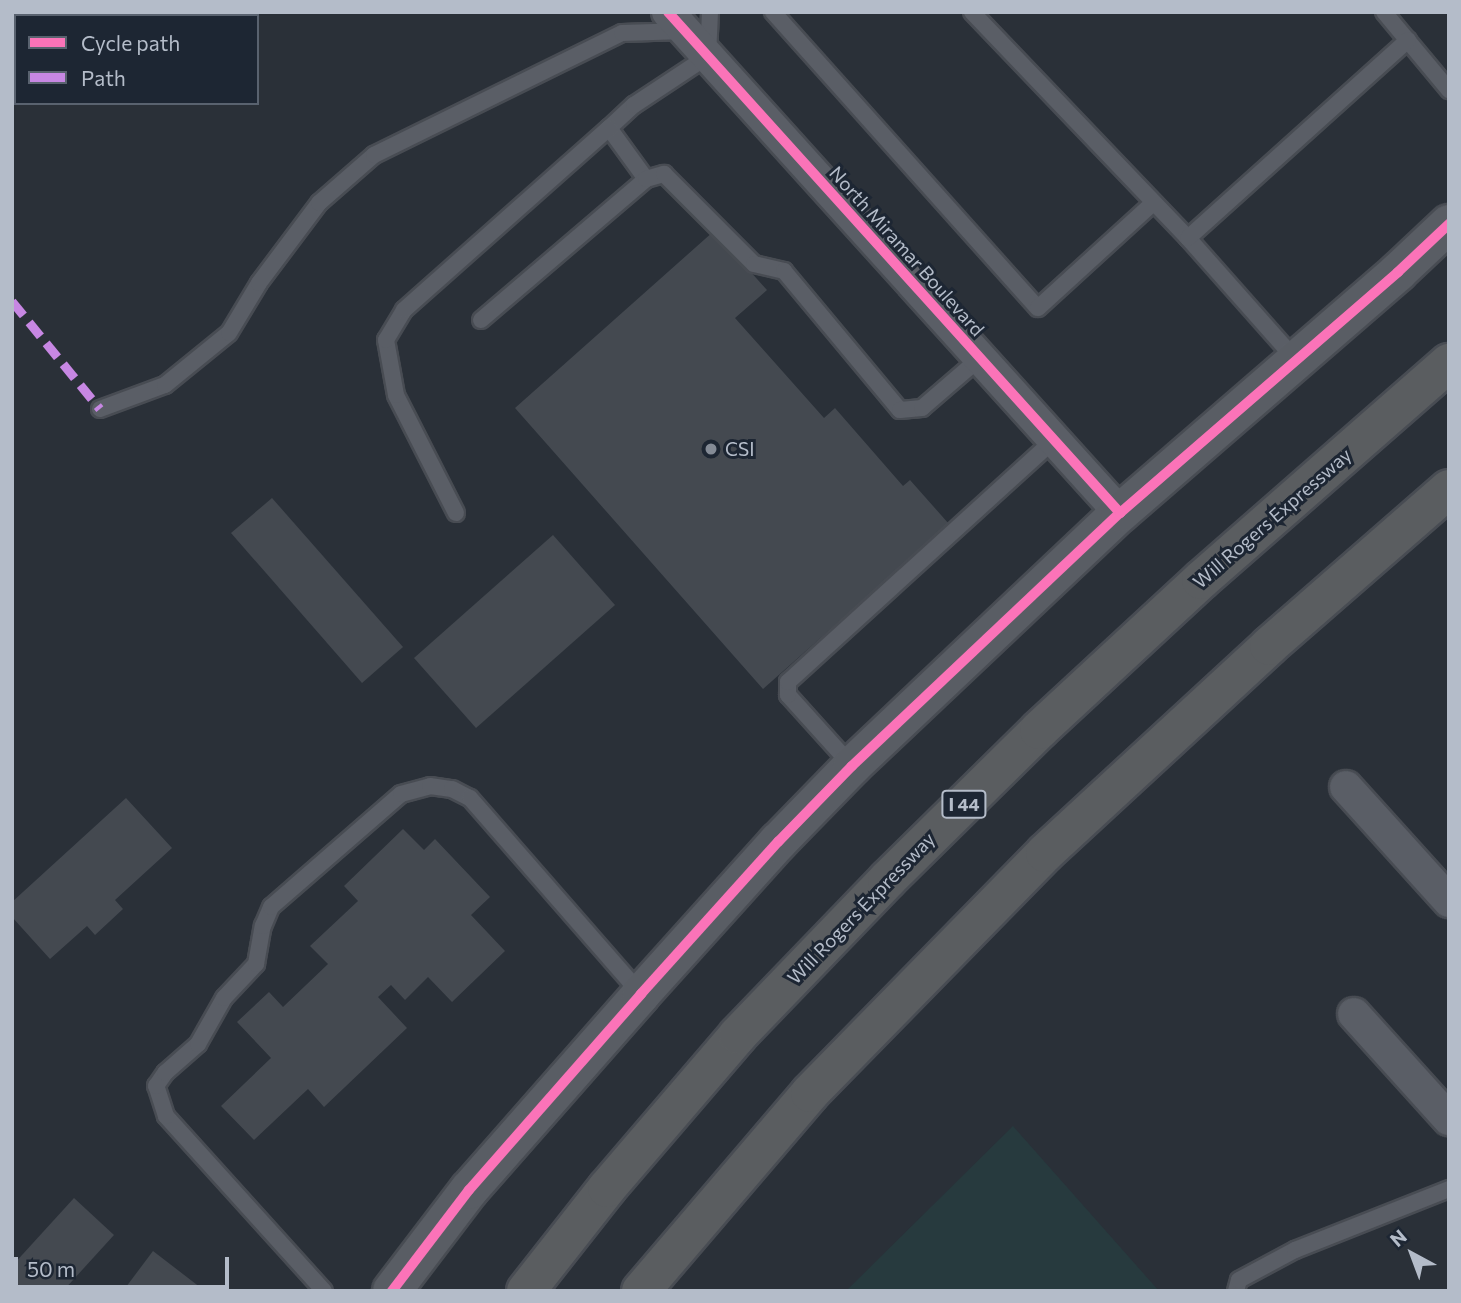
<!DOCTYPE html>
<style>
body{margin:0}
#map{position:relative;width:1461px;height:1303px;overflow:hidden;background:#2a3038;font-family:Commissioner,sans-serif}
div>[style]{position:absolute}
.green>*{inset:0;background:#273a3e}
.building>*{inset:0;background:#444950}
.roads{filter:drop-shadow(2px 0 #484c53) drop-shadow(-2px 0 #484c53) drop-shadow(0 2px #484c53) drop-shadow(0 -2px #484c53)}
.lane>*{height:16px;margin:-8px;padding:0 8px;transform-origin:8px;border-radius:8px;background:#5a5e66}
.street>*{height:32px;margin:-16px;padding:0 16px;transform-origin:16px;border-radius:16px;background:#5a5e66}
.secondary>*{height:38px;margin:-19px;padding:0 19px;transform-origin:19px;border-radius:19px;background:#595d64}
.highway>*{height:38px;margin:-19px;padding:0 19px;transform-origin:19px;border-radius:19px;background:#5a5d60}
.quiet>*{height:9px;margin-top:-4.5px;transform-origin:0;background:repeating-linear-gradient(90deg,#c787e3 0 18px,transparent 0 27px)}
.cycleway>*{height:10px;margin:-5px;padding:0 5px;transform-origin:5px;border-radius:5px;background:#fb73b8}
.dots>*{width:19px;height:19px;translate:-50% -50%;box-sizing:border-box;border:4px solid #1d2633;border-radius:50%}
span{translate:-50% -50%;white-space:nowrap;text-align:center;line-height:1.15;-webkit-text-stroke:6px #1d2633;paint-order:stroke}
.shield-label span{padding:2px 5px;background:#1d2633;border:2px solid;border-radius:5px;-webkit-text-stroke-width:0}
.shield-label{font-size:18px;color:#b4bcc9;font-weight:700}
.street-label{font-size:19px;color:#b4bcc9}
.poi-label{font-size:19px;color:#b4bcc9}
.left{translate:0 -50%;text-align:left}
.frame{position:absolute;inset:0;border:14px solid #b4bcc9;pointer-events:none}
.legend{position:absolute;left:14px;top:14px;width:245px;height:91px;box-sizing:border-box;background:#1d2633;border:2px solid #59626f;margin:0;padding:9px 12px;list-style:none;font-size:21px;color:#b4bcc9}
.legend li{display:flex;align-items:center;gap:14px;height:35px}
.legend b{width:35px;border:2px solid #59626f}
.north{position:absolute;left:1377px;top:1219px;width:70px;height:70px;-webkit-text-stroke:5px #1d2633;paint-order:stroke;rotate:319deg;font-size:19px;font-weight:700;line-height:28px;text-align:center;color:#b4bcc9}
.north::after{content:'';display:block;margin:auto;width:24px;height:32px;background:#b4bcc9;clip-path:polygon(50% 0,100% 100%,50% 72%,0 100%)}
.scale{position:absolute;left:14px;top:1257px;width:215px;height:32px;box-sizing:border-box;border:4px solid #b4bcc9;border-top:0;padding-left:9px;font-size:21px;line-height:24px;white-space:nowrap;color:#b4bcc9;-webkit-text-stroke:5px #1d2633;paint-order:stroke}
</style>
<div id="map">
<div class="green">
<div style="clip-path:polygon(1013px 1126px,1159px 1291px,846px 1291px)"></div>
</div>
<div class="building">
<div style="clip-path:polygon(714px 231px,767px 290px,735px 318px,824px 418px,835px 408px,903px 486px,910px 480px,949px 524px,763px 689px,515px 408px)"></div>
<div style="clip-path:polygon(272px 498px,403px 647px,362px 683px,231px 533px)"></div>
<div style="clip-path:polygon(553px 535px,615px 605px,476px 728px,414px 658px)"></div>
<div style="clip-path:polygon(126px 798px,172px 848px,115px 900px,123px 909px,95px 935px,87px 926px,50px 959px,12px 917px,12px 902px)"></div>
<div style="clip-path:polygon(403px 829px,424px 850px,435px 839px,490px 897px,471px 915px,505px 951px,452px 1002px,428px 977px,405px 1000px,391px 985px,378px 997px,407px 1028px,324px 1107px,308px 1089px,254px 1140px,221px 1106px,271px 1058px,237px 1022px,269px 992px,283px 1007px,328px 964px,310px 946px,358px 901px,344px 886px)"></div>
<div style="clip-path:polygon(74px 1198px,114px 1235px,63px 1291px,12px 1291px,12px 1266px)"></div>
<div style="clip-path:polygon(153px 1251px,205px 1291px,123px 1291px)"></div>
</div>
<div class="roads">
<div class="lane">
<div style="left:773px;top:12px;width:397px;rotate:48.2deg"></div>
<div style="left:1038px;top:308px;width:156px;rotate:-42.4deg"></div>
<div style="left:972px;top:12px;width:313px;rotate:46.3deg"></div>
<div style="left:1188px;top:238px;width:164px;rotate:48.5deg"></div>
<div style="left:1384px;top:12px;width:102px;rotate:50.2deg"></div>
<div style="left:646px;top:179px;width:63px;rotate:-126deg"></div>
<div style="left:609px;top:128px;width:34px;rotate:-43deg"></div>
<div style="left:634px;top:105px;width:89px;rotate:-33.5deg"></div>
<div style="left:708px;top:56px;width:44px;rotate:-87.4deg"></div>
<div style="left:1188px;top:238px;width:296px;rotate:-42deg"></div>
<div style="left:481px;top:320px;width:217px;rotate:-40.5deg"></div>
<div style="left:646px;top:179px;width:19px;rotate:-16deg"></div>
<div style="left:664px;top:174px;width:127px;rotate:45deg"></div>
<div style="left:754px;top:264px;width:31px;rotate:13deg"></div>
<div style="left:784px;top:271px;width:181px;rotate:50.2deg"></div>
<div style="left:900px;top:410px;width:22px;rotate:-5deg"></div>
<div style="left:922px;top:408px;width:77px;rotate:-40.8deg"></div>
<div style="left:100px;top:409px;width:69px;rotate:-20.3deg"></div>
<div style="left:165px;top:385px;width:82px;rotate:-39.1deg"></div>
<div style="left:229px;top:333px;width:58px;rotate:-59deg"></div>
<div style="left:259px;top:283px;width:100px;rotate:-53.1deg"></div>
<div style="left:319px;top:203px;width:73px;rotate:-41.1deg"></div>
<div style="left:374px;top:155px;width:276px;rotate:-26.2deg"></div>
<div style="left:622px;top:33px;width:63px;rotate:-1.8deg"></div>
<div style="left:456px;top:513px;width:132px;rotate:-117deg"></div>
<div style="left:396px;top:395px;width:56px;rotate:-100.3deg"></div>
<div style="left:386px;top:340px;width:35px;rotate:-59deg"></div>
<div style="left:404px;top:310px;width:274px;rotate:-41.6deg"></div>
<div style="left:852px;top:766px;width:96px;rotate:-132deg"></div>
<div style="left:788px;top:695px;width:13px;rotate:-90deg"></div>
<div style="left:788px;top:682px;width:360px;rotate:-42.3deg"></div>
<div style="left:324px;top:1291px;width:236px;rotate:-132.1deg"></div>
<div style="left:166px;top:1116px;width:32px;rotate:-108deg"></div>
<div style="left:156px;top:1086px;width:16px;rotate:-55deg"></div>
<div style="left:165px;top:1073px;width:44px;rotate:-41.3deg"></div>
<div style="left:198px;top:1044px;width:53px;rotate:-60.5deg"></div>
<div style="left:224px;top:998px;width:47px;rotate:-46.7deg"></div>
<div style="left:256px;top:964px;width:39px;rotate:-80deg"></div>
<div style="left:263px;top:926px;width:21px;rotate:-67deg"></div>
<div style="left:271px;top:907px;width:172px;rotate:-41deg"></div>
<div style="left:401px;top:794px;width:30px;rotate:-15deg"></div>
<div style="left:430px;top:786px;width:22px;rotate:8deg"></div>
<div style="left:452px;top:789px;width:20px;rotate:27deg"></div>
<div style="left:470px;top:798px;width:260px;rotate:48.9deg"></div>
<div style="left:1236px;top:1291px;width:11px;rotate:-75deg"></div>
<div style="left:1239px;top:1280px;width:64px;rotate:-28.2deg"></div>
<div style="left:1295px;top:1250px;width:166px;rotate:-21.6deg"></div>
</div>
<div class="street">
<div style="left:668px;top:12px;width:675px;rotate:47.94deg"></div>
<div style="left:1346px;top:787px;width:154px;rotate:47.9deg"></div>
<div style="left:1354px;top:1014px;width:142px;rotate:47.9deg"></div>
</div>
<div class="secondary">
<div style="left:392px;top:1291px;width:127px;rotate:-52.7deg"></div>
<div style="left:469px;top:1190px;width:261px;rotate:-48.7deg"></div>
<div style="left:641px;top:994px;width:205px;rotate:-48deg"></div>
<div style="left:778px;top:842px;width:106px;rotate:-45.8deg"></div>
<div style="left:852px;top:766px;width:369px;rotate:-43.4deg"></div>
<div style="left:1120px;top:513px;width:368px;rotate:-40.9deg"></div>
<div style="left:1398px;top:272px;width:70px;rotate:-43.3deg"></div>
</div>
<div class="highway">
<div style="left:526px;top:1291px;width:131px;rotate:-51.8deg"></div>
<div style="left:607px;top:1188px;width:201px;rotate:-49.4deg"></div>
<div style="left:738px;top:1035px;width:215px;rotate:-46.1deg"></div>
<div style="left:887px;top:880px;width:214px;rotate:-44.6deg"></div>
<div style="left:1039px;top:730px;width:221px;rotate:-42.8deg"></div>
<div style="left:1201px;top:580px;width:330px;rotate:-41.2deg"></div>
<div style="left:641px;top:1291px;width:260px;rotate:-49.5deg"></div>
<div style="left:810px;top:1093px;width:336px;rotate:-45.6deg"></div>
<div style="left:1045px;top:853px;width:305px;rotate:-42.7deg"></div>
<div style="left:1269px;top:646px;width:239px;rotate:-41.1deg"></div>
</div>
</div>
<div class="quiet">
<div style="left:12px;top:301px;width:139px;rotate:50.8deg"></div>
</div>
<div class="cycleway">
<div style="left:668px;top:12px;width:675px;rotate:47.94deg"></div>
<div style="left:392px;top:1291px;width:127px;rotate:-52.7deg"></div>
<div style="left:469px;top:1190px;width:261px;rotate:-48.7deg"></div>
<div style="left:641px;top:994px;width:205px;rotate:-48deg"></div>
<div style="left:778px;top:842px;width:106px;rotate:-45.8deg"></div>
<div style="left:852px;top:766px;width:369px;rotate:-43.4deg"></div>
<div style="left:1120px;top:513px;width:368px;rotate:-40.9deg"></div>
<div style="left:1398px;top:272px;width:70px;rotate:-43.3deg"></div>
</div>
<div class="dots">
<div style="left:711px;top:449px;background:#848b96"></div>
</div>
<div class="shield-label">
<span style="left:964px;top:804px">I 44</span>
</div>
<div class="street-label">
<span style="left:907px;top:251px;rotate:48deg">North Miramar Boulevard</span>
<span style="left:1272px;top:518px;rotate:-41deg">Will Rogers Expressway</span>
<span style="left:861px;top:908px;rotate:-46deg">Will Rogers Expressway</span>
</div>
<div class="poi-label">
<span class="left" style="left:725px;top:449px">CSI</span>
</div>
<div class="frame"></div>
<ul class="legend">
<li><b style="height:9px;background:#fb73b8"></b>Cycle path</li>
<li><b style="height:9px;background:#c787e3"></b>Path</li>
</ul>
<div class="north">N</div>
<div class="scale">50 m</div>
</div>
